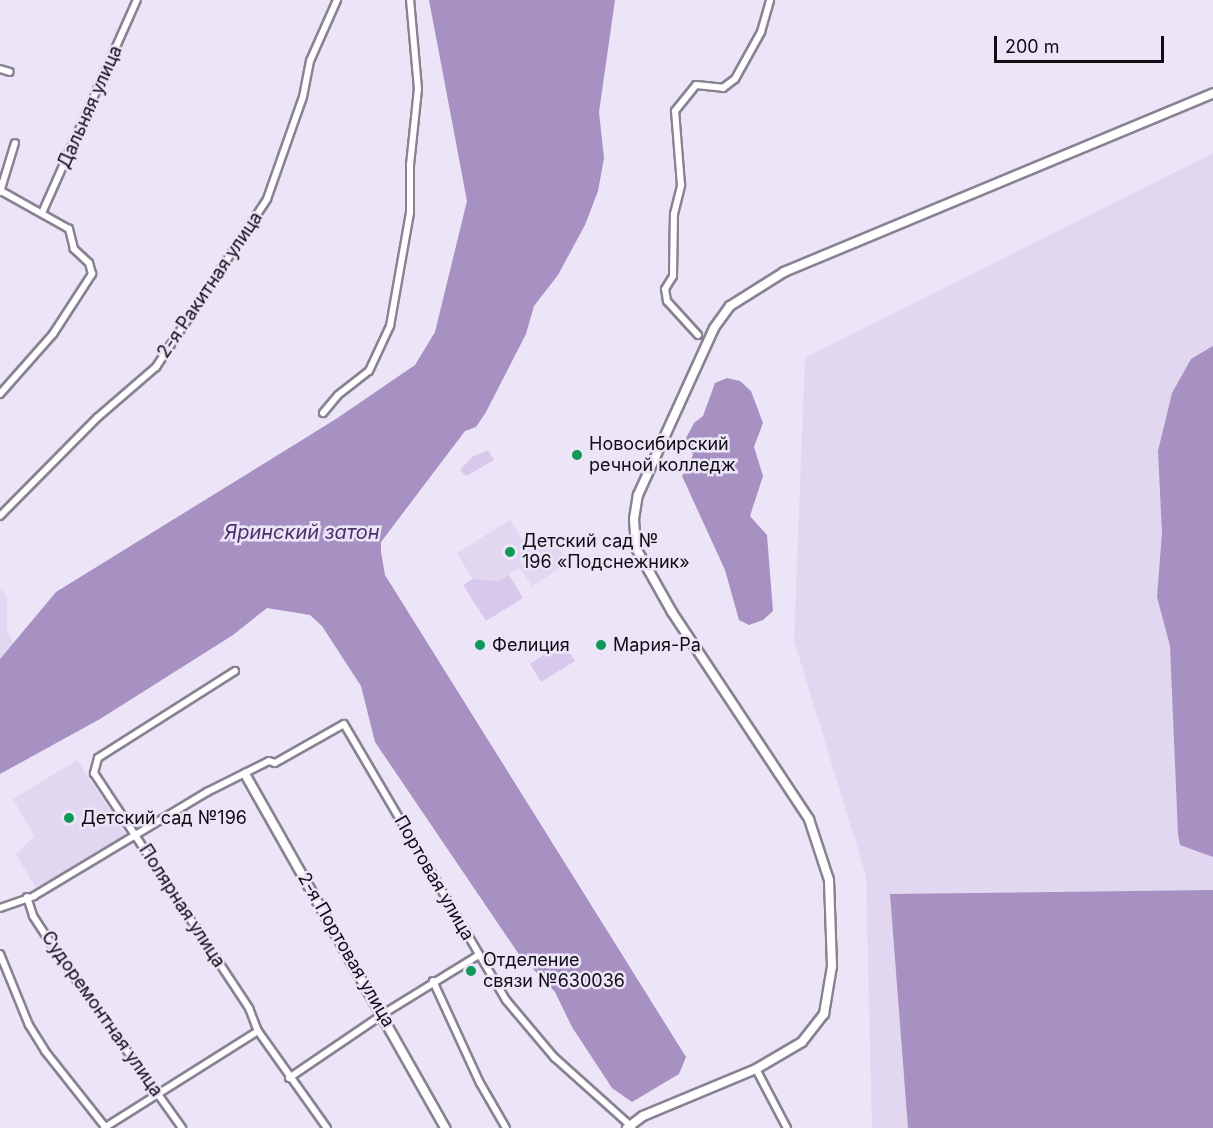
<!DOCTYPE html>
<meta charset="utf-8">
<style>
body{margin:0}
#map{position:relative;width:1213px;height:1128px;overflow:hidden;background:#ece4f7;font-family:Inter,sans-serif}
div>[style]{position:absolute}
.built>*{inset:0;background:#e2d7f0}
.green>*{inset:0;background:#d8c9ec}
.water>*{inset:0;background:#a790c2}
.roads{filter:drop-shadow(2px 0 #898293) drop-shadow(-2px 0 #898293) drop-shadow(0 2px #898293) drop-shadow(0 -2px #898293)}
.street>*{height:6px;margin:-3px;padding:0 3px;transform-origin:3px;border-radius:3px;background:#fff}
.secondary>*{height:8px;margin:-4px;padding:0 4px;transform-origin:4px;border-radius:4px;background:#fff}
.dots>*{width:16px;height:16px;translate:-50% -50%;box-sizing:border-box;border:3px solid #ece4f7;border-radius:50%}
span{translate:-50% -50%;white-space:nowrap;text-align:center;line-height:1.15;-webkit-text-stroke:5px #ece4f7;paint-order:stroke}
.street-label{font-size:18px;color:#100d14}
.poi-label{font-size:18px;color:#100d14}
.left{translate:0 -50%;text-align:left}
.water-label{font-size:20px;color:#4e2f6d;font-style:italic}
.scale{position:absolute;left:994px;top:36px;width:170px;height:27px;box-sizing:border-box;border:3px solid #100d14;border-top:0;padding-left:8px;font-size:18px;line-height:21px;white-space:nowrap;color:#100d14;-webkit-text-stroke:4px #ece4f7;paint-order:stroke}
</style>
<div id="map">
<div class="built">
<div style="clip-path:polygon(1213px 153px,1213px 1128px,872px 1128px,866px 876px,794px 640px,805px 358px)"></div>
<div style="clip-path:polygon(510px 520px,529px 551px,552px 537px,568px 563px,532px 586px,520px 568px,499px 581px,473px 580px,457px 553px)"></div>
<div style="clip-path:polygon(0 589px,7px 596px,7px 630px,13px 643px,0 659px)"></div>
<div style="clip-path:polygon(77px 760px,128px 838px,37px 890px,16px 854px,34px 836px,13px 799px)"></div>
</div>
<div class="green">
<div style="clip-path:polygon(488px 450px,494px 460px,466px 476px,460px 470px,472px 457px)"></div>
<div style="clip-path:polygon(509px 575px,523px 598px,486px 621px,463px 585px,473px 579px,499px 581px)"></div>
<div style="clip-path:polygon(563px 642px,575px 661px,541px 682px,530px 664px)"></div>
</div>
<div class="water">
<div style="clip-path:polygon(429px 0,615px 0,599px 112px,604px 158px,598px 191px,585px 225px,558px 275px,534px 306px,526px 334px,486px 412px,476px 427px,465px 431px,381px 542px,381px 552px,385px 575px,686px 1057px,679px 1074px,632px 1102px,612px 1088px,572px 1027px,555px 992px,518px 953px,375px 742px,361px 686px,322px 626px,310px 615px,267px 608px,233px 635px,100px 719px,0 774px,0 659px,56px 592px,336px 419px,415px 365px,435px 332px,467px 201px)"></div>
<div style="clip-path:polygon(1213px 346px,1213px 857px,1180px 845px,1178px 834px,1170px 646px,1157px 597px,1162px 533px,1158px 451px,1172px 393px,1191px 359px)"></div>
<div style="clip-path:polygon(727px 378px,740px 381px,751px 391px,763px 423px,754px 447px,763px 476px,750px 516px,767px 535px,773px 611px,763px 620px,749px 625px,739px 620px,725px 570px,682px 476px,693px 455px,686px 438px,694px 423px,703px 416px,715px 383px)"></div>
<div style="clip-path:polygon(1213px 890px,1213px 1128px,908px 1128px,890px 894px)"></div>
</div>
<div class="roads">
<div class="street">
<div style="left:0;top:69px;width:10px;rotate:17deg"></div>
<div style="left:0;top:192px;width:51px;rotate:-73deg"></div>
<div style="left:42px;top:213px;width:233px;rotate:-66deg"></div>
<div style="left:698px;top:335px;width:46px;rotate:-132.4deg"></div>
<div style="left:667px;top:301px;width:12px;rotate:-99deg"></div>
<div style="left:665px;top:289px;width:15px;rotate:-58deg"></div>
<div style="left:673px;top:276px;width:62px;rotate:-89.1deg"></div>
<div style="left:674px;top:214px;width:30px;rotate:-76deg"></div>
<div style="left:681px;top:185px;width:74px;rotate:-94.6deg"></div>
<div style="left:675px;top:111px;width:33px;rotate:-51deg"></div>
<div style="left:696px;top:85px;width:27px;rotate:6deg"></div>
<div style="left:723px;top:88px;width:15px;rotate:-37deg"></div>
<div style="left:735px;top:79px;width:54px;rotate:-61deg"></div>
<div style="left:761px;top:32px;width:33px;rotate:-74deg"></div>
<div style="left:0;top:394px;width:80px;rotate:-48.5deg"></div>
<div style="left:53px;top:334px;width:72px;rotate:-57deg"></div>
<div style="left:92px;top:274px;width:11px;rotate:-105deg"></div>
<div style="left:89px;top:263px;width:21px;rotate:-137deg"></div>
<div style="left:74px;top:249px;width:21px;rotate:-104deg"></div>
<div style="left:69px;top:229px;width:78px;rotate:-150.8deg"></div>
<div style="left:323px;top:413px;width:23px;rotate:-50deg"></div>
<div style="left:338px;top:395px;width:39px;rotate:-38deg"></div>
<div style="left:369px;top:371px;width:50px;rotate:-65deg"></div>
<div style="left:390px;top:326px;width:115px;rotate:-80deg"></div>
<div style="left:410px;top:213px;width:48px;rotate:-90deg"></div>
<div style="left:410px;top:165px;width:76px;rotate:-84deg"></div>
<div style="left:418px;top:89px;width:89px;rotate:-95.1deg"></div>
<div style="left:0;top:516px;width:139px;rotate:-45.3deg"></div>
<div style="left:98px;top:417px;width:77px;rotate:-40.8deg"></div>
<div style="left:156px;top:367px;width:201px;rotate:-56.5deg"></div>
<div style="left:267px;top:199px;width:108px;rotate:-70.6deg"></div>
<div style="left:303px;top:97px;width:37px;rotate:-79deg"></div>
<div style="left:310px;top:61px;width:67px;rotate:-66.1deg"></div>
<div style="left:235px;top:671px;width:162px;rotate:147.6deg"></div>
<div style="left:98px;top:758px;width:16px;rotate:105deg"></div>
<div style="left:94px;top:773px;width:282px;rotate:56.6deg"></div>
<div style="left:249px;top:1008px;width:25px;rotate:69deg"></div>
<div style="left:258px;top:1031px;width:119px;rotate:54.6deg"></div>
<div style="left:27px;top:897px;width:20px;rotate:72deg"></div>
<div style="left:33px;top:916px;width:45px;rotate:56.7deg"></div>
<div style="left:58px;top:954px;width:214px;rotate:54.5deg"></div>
<div style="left:0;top:908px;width:36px;rotate:-19deg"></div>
<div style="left:34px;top:896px;width:202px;rotate:-31deg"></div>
<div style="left:207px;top:792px;width:69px;rotate:-26.6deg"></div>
<div style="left:269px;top:761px;width:6px;rotate:18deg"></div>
<div style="left:275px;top:763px;width:79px;rotate:-29.5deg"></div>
<div style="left:344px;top:724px;width:320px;rotate:59.6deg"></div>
<div style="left:506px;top:1000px;width:75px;rotate:49.9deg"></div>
<div style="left:554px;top:1057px;width:105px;rotate:41.9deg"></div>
<div style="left:0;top:954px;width:77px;rotate:67.8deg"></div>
<div style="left:29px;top:1025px;width:31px;rotate:58deg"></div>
<div style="left:45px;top:1051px;width:98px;rotate:51.6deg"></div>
<div style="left:433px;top:981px;width:112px;rotate:65.3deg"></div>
<div style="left:480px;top:1083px;width:52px;rotate:60deg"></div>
<div style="left:756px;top:1069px;width:67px;rotate:62.3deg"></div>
<div style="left:289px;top:1078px;width:114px;rotate:-34.2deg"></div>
<div style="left:383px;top:1014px;width:113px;rotate:-31.6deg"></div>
<div style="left:104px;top:1128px;width:182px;rotate:-32.2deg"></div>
</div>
<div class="secondary">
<div style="left:245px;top:774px;width:407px;rotate:60.5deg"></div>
<div style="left:627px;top:1128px;width:20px;rotate:-37deg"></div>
<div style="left:643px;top:1116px;width:122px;rotate:-22.6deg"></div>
<div style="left:756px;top:1069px;width:53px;rotate:-30.4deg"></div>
<div style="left:802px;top:1042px;width:36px;rotate:-52deg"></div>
<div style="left:824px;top:1014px;width:49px;rotate:-80.5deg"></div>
<div style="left:832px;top:966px;width:86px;rotate:-92deg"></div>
<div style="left:829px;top:880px;width:64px;rotate:-108.2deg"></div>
<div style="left:809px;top:819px;width:248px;rotate:-123.5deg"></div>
<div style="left:672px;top:612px;width:73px;rotate:-119.4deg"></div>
<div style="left:636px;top:548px;width:29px;rotate:-94deg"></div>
<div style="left:634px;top:519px;width:24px;rotate:-81deg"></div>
<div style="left:638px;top:495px;width:183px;rotate:-65.5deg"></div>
<div style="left:714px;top:328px;width:27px;rotate:-54deg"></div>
<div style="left:730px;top:306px;width:64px;rotate:-32.2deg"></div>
<div style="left:784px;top:272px;width:465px;rotate:-22.6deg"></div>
</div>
</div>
<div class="dots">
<div style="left:577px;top:455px;background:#119858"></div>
<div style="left:510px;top:552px;background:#119858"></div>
<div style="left:480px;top:645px;background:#119858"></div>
<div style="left:601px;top:645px;background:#119858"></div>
<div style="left:69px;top:818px;background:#119858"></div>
<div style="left:471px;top:971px;background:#119858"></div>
</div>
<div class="street-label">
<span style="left:90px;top:107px;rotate:-66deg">Дальняя улица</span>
<span style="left:210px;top:285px;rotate:-56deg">2-я Ракитная улица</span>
<span style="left:434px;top:878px;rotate:60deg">Портовая улица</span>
<span style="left:182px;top:906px;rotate:57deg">Полярная улица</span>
<span style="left:346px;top:950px;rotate:60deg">2-я Портовая улица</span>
<span style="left:102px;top:1014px;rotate:55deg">Судоремонтная улица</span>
</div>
<div class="poi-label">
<span class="left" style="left:589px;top:455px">Новосибирский<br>речной колледж</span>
<span class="left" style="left:522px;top:552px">Детский сад №<br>196 «Подснежник»</span>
<span class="left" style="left:492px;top:645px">Фелиция</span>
<span class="left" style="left:613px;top:645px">Мария-Ра</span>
<span class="left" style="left:81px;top:818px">Детский сад №196</span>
<span class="left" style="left:483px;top:971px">Отделение<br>связи №630036</span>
</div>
<div class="water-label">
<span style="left:302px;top:532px">Яринский затон</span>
</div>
<div class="scale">200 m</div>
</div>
